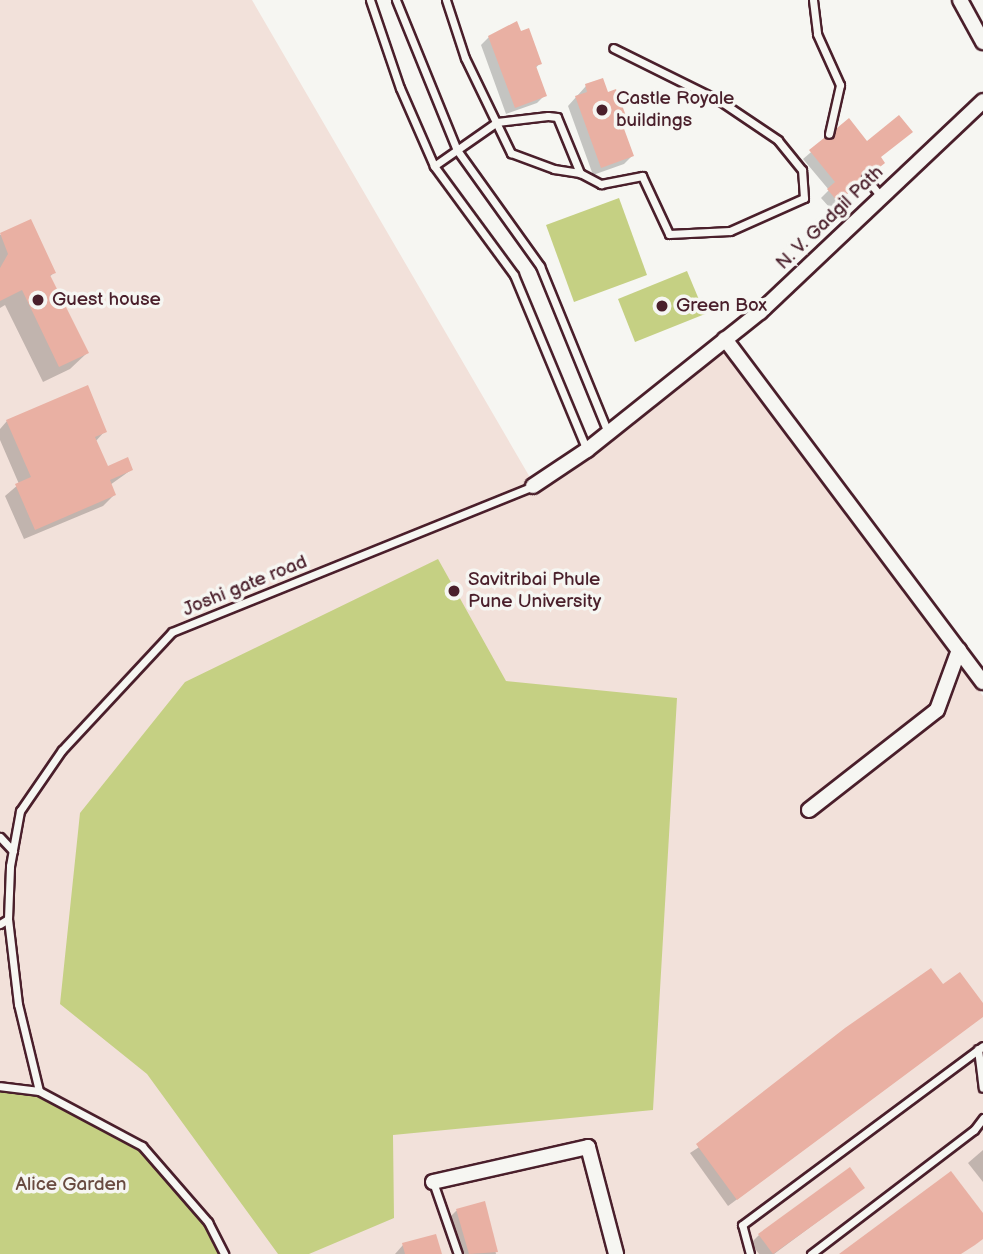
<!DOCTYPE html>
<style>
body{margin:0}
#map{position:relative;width:983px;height:1254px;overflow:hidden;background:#f6f6f2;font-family:"Balsamiq Sans",sans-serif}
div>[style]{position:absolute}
.built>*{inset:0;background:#f2e1da}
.green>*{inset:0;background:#c5d083}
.shadow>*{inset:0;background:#0003}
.building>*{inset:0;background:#e9b0a3}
.roads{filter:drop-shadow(2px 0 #4a1f2b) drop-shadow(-2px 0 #4a1f2b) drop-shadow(0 2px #4a1f2b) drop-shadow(0 -2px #4a1f2b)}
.lane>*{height:7px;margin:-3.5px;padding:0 3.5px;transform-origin:3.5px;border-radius:3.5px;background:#f6f6f2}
.street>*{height:14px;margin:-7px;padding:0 7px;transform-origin:7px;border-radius:7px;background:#f6f6f2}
.dots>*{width:19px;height:19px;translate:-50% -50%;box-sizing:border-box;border:4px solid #f6f6f2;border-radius:50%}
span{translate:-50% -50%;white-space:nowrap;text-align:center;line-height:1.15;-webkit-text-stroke:7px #f6f6f2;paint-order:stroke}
.poi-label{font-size:19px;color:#4a1f2b}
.left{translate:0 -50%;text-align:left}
.street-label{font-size:19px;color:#4a1f2b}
.park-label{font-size:19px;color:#694b41}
</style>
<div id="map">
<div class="built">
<div style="clip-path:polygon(0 0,252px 0,535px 486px,725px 339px,983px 696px,983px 1254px,0 1254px)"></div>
</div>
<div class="green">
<div style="clip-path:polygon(619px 198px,647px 275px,574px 302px,546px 225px)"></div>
<div style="clip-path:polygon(687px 271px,705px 314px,635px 342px,618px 299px)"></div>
<div style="clip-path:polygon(438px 559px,506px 681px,677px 698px,653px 1110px,393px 1135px,394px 1218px,309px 1254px,278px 1254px,147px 1074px,60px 1004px,80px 813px,185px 682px)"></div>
<div style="clip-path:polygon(0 1086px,39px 1091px,142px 1146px,208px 1222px,221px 1254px,0 1254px)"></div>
</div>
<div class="shadow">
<div style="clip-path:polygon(489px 37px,540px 63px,535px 69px,545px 95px,537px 103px,506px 114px,481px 45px)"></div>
<div style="clip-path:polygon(586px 86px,607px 94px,627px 124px,622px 129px,632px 156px,624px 164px,593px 175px,568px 106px)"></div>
<div style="clip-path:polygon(838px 129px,867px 143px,879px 158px,876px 170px,830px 208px,821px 198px,829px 190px,803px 159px)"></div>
<div style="clip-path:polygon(30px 221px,54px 273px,49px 277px,87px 353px,70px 369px,43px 382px,5px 305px,0 308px,0 235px)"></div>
<div style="clip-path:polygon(7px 421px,105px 431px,95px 442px,107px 468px,131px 470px,110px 485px,114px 495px,103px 506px,24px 539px,5px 496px,19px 484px,0 440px,0 429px)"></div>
<div style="clip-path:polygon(943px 987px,983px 1006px,983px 1016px,728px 1206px,690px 1153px)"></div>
<div style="clip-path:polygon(983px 1150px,983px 1182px,968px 1163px)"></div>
<div style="clip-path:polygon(863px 1188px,774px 1254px,759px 1254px,751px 1243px,759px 1235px)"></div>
<div style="clip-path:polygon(483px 1203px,496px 1254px,458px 1254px,448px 1219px,456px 1211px)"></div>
<div style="clip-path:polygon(403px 1245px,440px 1254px,395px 1254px)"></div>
</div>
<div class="building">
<div style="clip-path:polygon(517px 21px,521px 31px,529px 28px,542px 64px,536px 66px,547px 96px,515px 108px,488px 36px)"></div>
<div style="clip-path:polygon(603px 78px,608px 92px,616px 89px,629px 124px,623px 126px,634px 156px,601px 168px,575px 96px,587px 92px,585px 84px)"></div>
<div style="clip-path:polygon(899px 115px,913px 132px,881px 157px,885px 163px,871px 174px,862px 174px,861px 182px,838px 202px,827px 189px,835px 182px,809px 150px,824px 138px,833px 139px,837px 128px,849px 118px,867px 141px)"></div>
<div style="clip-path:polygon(31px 219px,56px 273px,50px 275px,89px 353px,59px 367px,22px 290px,0 301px,0 268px,8px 254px,0 233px)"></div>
<div style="clip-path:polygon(88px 385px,107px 432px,95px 437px,108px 466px,128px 457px,133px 470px,110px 480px,116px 495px,35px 530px,15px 484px,31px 477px,6px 420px)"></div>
<div style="clip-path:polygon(931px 968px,943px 984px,960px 972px,983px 1003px,983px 1017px,737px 1200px,696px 1144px,845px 1028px)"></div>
<div style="clip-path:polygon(850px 1167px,865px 1188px,773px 1254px,758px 1234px)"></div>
<div style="clip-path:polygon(951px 1171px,983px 1213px,983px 1239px,975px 1245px,961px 1254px,839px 1254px)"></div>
<div style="clip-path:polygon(485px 1201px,498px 1252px,469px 1254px,456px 1209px)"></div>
<div style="clip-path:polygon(436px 1234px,442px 1254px,405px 1254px,402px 1243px)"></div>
</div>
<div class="roads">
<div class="lane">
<div style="left:370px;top:0;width:93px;rotate:71.2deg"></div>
<div style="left:400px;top:88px;width:85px;rotate:66.4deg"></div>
<div style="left:434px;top:166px;width:135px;rotate:53.7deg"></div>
<div style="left:514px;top:275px;width:190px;rotate:67.4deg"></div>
<div style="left:396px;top:0;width:162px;rotate:67.9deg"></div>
<div style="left:457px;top:150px;width:143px;rotate:54.4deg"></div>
<div style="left:540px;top:266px;width:180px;rotate:67.8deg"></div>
<div style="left:446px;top:0;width:61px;rotate:71.9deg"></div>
<div style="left:465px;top:58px;width:106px;rotate:64.2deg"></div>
<div style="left:511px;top:153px;width:46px;rotate:20.4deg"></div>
<div style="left:554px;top:169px;width:26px;rotate:9deg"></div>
<div style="left:813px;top:0;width:34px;rotate:83deg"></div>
<div style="left:817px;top:34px;width:56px;rotate:65.7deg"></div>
<div style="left:840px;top:85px;width:50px;rotate:102.7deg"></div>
<div style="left:434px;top:166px;width:77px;rotate:-34.9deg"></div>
<div style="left:497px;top:122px;width:51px;rotate:-6.7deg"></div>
<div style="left:548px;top:116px;width:9px;rotate:6deg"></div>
<div style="left:557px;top:117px;width:61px;rotate:67.7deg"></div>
<div style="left:580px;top:173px;width:24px;rotate:28deg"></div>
<div style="left:601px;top:184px;width:42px;rotate:-11deg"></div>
<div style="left:642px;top:176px;width:64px;rotate:65deg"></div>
<div style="left:669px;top:234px;width:61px;rotate:-2.8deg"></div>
<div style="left:730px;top:231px;width:81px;rotate:-24deg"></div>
<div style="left:804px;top:198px;width:28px;rotate:-94deg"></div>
<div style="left:802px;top:170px;width:38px;rotate:-129deg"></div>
<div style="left:778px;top:140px;width:70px;rotate:-146.1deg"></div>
<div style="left:720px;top:101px;width:119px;rotate:-153.6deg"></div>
<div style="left:866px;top:178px;width:22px;rotate:51deg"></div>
<div style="left:0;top:837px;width:19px;rotate:47deg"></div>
<div style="left:8px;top:919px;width:53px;rotate:-87.8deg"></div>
<div style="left:10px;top:866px;width:56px;rotate:-79.7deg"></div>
<div style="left:20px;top:811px;width:74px;rotate:-55.5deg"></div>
<div style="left:62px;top:750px;width:161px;rotate:-47deg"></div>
<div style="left:172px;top:632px;width:389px;rotate:-22deg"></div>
<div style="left:0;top:924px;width:9px;rotate:-32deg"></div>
<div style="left:8px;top:919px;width:86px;rotate:83.3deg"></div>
<div style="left:18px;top:1004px;width:89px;rotate:76.4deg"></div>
<div style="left:39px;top:1091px;width:39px;rotate:-173deg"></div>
<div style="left:978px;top:1049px;width:39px;rotate:83deg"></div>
<div style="left:39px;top:1091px;width:117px;rotate:28.1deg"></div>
<div style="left:142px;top:1146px;width:101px;rotate:49deg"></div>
<div style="left:208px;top:1222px;width:36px;rotate:63deg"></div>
<div style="left:433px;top:1182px;width:76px;rotate:70.9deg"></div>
<div style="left:750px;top:1254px;width:30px;rotate:-105deg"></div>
<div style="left:742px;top:1225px;width:300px;rotate:-36.6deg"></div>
<div style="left:811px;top:1254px;width:205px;rotate:-37.3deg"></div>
<div style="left:974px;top:1130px;width:15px;rotate:-53deg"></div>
</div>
<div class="street">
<div style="left:960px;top:0;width:48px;rotate:61.3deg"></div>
<div style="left:725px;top:339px;width:429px;rotate:53.1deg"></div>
<div style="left:533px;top:486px;width:65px;rotate:-33.7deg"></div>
<div style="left:587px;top:450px;width:221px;rotate:-38.6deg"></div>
<div style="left:760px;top:312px;width:307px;rotate:-43.4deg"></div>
<div style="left:809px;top:810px;width:162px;rotate:-38deg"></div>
<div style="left:937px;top:710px;width:64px;rotate:-69.9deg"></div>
<div style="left:433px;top:1182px;width:159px;rotate:-12.7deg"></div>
<div style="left:588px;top:1147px;width:111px;rotate:75.3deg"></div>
</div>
</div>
<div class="dots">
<div style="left:602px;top:110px;background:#4a1f2b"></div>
<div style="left:38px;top:300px;background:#4a1f2b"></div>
<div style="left:662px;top:306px;background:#4a1f2b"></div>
<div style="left:454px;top:591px;background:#4a1f2b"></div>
</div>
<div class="poi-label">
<span class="left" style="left:616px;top:110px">Castle Royale<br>buildings</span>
<span class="left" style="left:52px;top:300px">Guest house</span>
<span class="left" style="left:676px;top:306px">Green Box</span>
<span class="left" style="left:468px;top:591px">Savitribai Phule<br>Pune University</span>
</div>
<div class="street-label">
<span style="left:830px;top:218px;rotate:-44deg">N. V. Gadgil Path</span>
<span style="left:245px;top:586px;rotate:-22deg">Joshi gate road</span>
</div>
<div class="park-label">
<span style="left:71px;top:1185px">Alice Garden</span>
</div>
</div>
